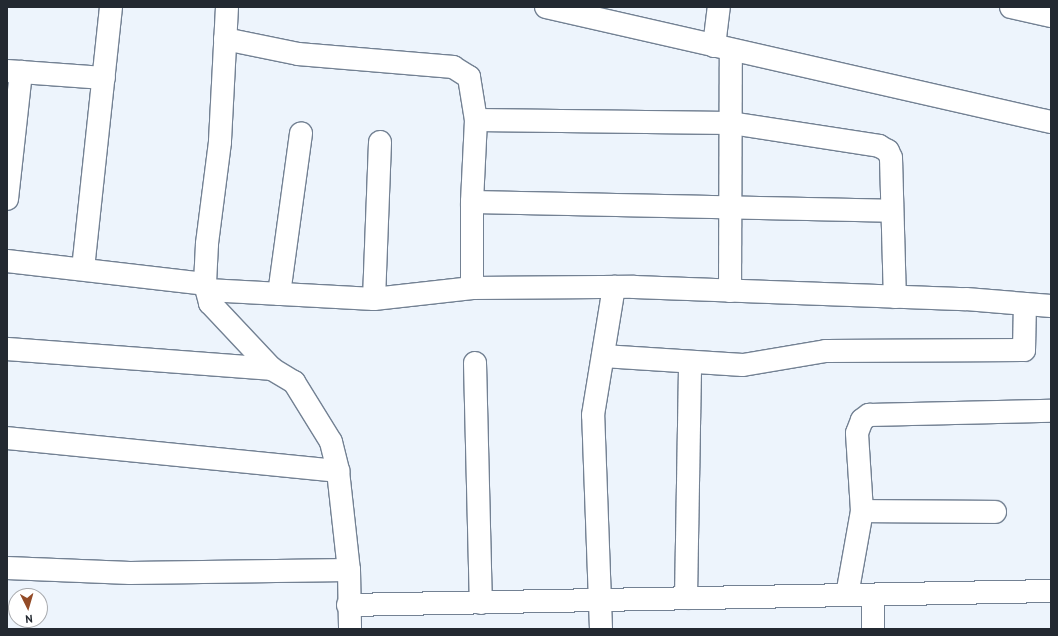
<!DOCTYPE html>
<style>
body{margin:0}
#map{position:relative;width:1058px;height:636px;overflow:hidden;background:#edf4fc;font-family:"PT Sans",sans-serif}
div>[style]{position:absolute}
.roads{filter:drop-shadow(1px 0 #738193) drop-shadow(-1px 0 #738193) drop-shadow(0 1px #738193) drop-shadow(0 -1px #738193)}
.minor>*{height:22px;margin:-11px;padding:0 11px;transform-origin:11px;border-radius:11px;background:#fff}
span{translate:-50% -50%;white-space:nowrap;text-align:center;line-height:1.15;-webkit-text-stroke:4px #fff;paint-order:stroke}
.frame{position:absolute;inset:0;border:8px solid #232931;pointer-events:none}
.north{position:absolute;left:8px;top:588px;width:40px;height:40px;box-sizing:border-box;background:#fff;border:1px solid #a7a9ad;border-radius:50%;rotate:175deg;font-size:11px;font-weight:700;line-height:16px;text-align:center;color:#232931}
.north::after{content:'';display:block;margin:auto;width:14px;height:18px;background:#934b27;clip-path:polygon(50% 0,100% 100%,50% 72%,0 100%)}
</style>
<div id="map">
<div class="roads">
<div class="minor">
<div style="left:227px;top:7px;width:135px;rotate:93deg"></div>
<div style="left:220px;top:142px;width:103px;rotate:97.3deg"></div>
<div style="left:207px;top:244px;width:40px;rotate:92.9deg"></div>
<div style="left:205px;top:284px;width:20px;rotate:75deg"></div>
<div style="left:210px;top:303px;width:91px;rotate:46.8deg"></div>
<div style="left:272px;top:369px;width:26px;rotate:31deg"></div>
<div style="left:294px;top:382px;width:70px;rotate:58.3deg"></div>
<div style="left:331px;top:442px;width:30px;rotate:76deg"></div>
<div style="left:338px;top:471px;width:100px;rotate:83.7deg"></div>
<div style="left:349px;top:570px;width:59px;rotate:89deg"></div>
<div style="left:546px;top:7px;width:518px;rotate:12.83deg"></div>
<div style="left:1011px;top:7px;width:41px;rotate:12.7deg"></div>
<div style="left:225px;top:39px;width:75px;rotate:11.6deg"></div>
<div style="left:298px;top:54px;width:156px;rotate:4.8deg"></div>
<div style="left:453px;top:67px;width:19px;rotate:32deg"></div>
<div style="left:469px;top:77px;width:44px;rotate:80.8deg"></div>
<div style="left:476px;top:120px;width:82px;rotate:92.8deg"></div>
<div style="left:472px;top:202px;width:86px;rotate:90deg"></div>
<div style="left:714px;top:46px;width:39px;rotate:-83deg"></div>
<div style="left:7px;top:71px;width:97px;rotate:4.1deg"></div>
<div style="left:476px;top:120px;width:255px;rotate:0.7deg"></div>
<div style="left:731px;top:123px;width:150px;rotate:8.8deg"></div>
<div style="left:879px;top:146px;width:10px;rotate:29deg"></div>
<div style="left:888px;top:151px;width:8px;rotate:67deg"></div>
<div style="left:891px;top:158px;width:139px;rotate:88.4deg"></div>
<div style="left:7px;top:199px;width:128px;rotate:-83.7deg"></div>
<div style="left:472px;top:202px;width:420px;rotate:1.2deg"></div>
<div style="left:7px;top:261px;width:199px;rotate:6.6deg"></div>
<div style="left:83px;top:269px;width:263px;rotate:-83.9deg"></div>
<div style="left:207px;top:290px;width:167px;rotate:3.1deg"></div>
<div style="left:374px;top:299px;width:99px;rotate:-6.4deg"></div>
<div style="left:472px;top:288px;width:162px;rotate:-0.4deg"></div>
<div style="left:634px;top:287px;width:332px;rotate:2.1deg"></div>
<div style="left:966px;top:299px;width:85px;rotate:4.7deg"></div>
<div style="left:730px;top:291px;width:241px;rotate:-89.8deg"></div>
<div style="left:279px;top:294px;width:162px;rotate:-82.2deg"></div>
<div style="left:374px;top:299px;width:157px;rotate:-87.8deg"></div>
<div style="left:7px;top:349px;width:266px;rotate:4.3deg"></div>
<div style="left:603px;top:356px;width:140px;rotate:3.7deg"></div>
<div style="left:743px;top:365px;width:84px;rotate:-9.6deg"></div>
<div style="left:826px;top:351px;width:198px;rotate:-0.3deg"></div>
<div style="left:1024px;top:350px;width:46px;rotate:-88.8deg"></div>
<div style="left:475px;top:363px;width:240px;rotate:88.6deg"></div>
<div style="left:7px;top:438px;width:333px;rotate:5.7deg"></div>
<div style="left:862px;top:511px;width:133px;rotate:0.4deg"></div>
<div style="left:7px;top:568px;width:123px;rotate:2.3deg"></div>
<div style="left:130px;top:573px;width:219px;rotate:-0.8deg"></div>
<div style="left:847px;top:595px;width:85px;rotate:-79.9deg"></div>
<div style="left:862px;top:511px;width:78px;rotate:-93.7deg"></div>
<div style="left:857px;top:433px;width:14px;rotate:-69deg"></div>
<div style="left:862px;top:420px;width:9px;rotate:-36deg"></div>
<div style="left:869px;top:415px;width:182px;rotate:-1.3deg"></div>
<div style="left:686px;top:598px;width:236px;rotate:-89deg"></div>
<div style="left:348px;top:605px;width:703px;rotate:-1.14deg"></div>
<div style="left:601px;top:629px;width:214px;rotate:-92.1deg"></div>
<div style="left:593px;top:415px;width:130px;rotate:-80.7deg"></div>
<div style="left:873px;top:629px;width:34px;rotate:-90deg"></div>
</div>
</div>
<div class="frame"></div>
<div class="north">N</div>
</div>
